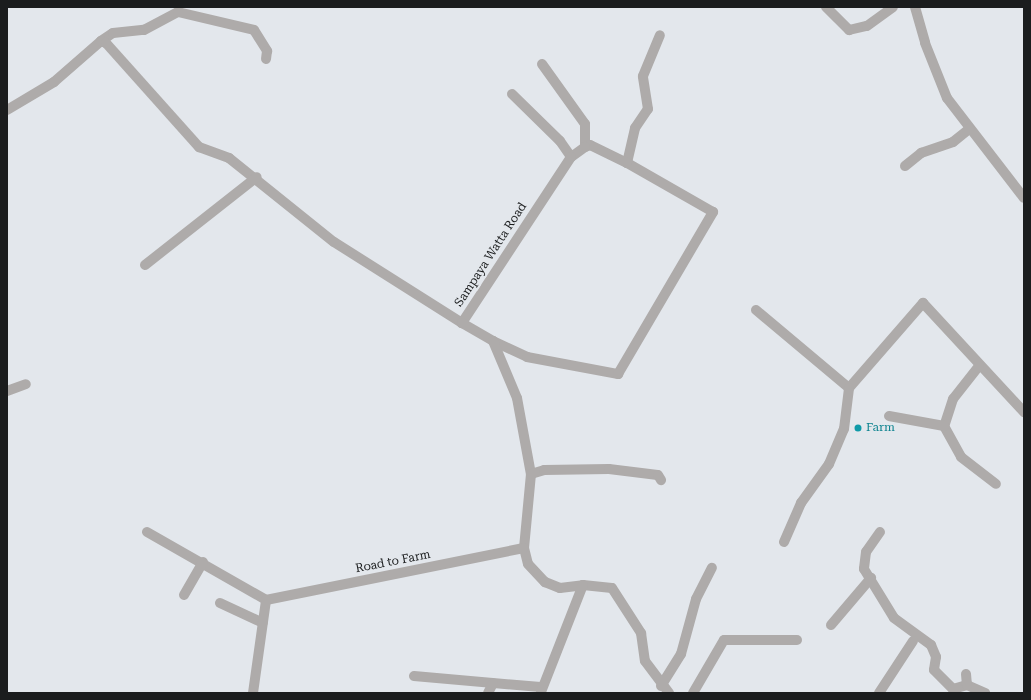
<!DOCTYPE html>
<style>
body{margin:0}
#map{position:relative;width:1031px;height:700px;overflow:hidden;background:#e3e7ec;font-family:"Roboto Serif",serif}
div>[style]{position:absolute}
.minor>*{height:10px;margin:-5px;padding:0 5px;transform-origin:5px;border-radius:5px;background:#aeabaa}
.dots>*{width:11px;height:11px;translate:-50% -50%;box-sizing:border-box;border:2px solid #e3e7ec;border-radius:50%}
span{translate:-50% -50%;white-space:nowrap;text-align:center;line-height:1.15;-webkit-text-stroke:4px #e3e7ec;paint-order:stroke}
.street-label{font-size:12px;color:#1b1d1e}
.culture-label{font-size:12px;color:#0d838f}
.left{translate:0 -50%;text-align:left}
.frame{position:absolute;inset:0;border:8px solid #1b1d1e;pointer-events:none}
</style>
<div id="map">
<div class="minor">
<div style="left:826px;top:7px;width:33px;rotate:45deg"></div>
<div style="left:849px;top:30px;width:18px;rotate:-13deg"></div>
<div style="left:867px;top:26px;width:32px;rotate:-36deg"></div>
<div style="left:915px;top:7px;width:37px;rotate:74deg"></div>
<div style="left:925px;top:43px;width:59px;rotate:68.2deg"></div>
<div style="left:947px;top:98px;width:126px;rotate:52.4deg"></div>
<div style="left:101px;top:41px;width:14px;rotate:-34deg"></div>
<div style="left:113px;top:33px;width:31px;rotate:-6deg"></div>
<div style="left:144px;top:30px;width:38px;rotate:-28deg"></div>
<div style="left:178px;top:12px;width:78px;rotate:13.3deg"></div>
<div style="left:254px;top:30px;width:25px;rotate:58deg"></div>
<div style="left:267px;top:51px;width:8px;rotate:97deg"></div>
<div style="left:542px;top:64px;width:74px;rotate:54.4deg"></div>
<div style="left:585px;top:124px;width:23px;rotate:90deg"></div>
<div style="left:512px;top:94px;width:67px;rotate:44.4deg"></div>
<div style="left:560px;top:141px;width:19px;rotate:55deg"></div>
<div style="left:7px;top:110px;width:55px;rotate:-30.8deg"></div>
<div style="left:54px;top:82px;width:62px;rotate:-41.1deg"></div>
<div style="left:101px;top:41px;width:5px;rotate:22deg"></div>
<div style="left:106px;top:43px;width:140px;rotate:48.2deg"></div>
<div style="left:199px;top:147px;width:32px;rotate:20deg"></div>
<div style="left:229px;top:158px;width:134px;rotate:38.7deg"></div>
<div style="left:334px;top:242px;width:151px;rotate:32.3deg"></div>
<div style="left:627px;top:163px;width:36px;rotate:-77deg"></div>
<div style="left:635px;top:128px;width:23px;rotate:-56deg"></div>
<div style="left:648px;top:109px;width:33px;rotate:-99deg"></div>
<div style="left:643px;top:76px;width:44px;rotate:-67.5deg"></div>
<div style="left:905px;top:166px;width:21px;rotate:-39deg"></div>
<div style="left:921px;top:153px;width:34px;rotate:-19deg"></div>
<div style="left:953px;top:142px;width:21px;rotate:-39deg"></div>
<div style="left:145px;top:265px;width:142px;rotate:-38.2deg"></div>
<div style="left:756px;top:310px;width:121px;rotate:40deg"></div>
<div style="left:849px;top:388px;width:113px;rotate:-49deg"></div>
<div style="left:923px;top:303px;width:149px;rotate:47.2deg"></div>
<div style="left:493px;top:341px;width:38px;rotate:25deg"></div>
<div style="left:527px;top:357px;width:93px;rotate:10.6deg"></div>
<div style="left:618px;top:374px;width:188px;rotate:-59.6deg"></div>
<div style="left:713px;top:212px;width:99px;rotate:-150.3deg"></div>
<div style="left:627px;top:163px;width:41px;rotate:-154.1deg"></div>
<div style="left:590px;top:145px;width:5px;rotate:158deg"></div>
<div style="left:585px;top:147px;width:17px;rotate:144deg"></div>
<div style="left:571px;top:157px;width:199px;rotate:123.3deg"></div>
<div style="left:462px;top:323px;width:36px;rotate:30deg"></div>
<div style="left:493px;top:341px;width:62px;rotate:67.2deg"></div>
<div style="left:517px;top:398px;width:77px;rotate:79.6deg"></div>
<div style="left:531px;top:474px;width:74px;rotate:95.4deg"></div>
<div style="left:524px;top:548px;width:16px;rotate:76deg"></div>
<div style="left:528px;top:564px;width:25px;rotate:47deg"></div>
<div style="left:545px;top:582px;width:16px;rotate:22deg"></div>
<div style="left:560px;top:588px;width:23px;rotate:-7deg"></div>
<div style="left:583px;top:585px;width:29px;rotate:6deg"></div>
<div style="left:612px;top:588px;width:54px;rotate:57.2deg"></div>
<div style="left:641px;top:633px;width:28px;rotate:82deg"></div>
<div style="left:645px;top:661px;width:40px;rotate:53deg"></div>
<div style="left:979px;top:366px;width:42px;rotate:128.2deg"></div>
<div style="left:953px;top:399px;width:28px;rotate:108deg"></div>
<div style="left:944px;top:426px;width:35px;rotate:61deg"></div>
<div style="left:961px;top:457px;width:44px;rotate:37.6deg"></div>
<div style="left:7px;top:391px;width:20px;rotate:-20deg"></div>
<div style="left:889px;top:416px;width:56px;rotate:10.3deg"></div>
<div style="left:531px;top:474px;width:14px;rotate:-17deg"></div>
<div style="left:544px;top:470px;width:65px;rotate:-0.9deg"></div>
<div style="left:609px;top:469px;width:49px;rotate:7deg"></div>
<div style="left:658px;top:475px;width:6px;rotate:59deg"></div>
<div style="left:147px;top:532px;width:137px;rotate:29.7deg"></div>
<div style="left:880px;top:532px;width:24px;rotate:125deg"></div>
<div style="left:866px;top:552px;width:17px;rotate:97deg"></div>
<div style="left:864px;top:569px;width:57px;rotate:58.5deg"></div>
<div style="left:894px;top:618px;width:46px;rotate:36.1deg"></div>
<div style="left:931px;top:645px;width:13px;rotate:67deg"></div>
<div style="left:936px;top:657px;width:13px;rotate:99deg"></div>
<div style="left:934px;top:670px;width:27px;rotate:45deg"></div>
<div style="left:953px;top:689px;width:15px;rotate:-16deg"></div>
<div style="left:967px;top:685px;width:20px;rotate:24deg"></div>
<div style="left:784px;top:542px;width:43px;rotate:-66.4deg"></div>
<div style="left:801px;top:503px;width:48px;rotate:-54.3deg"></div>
<div style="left:829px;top:464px;width:38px;rotate:-67deg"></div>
<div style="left:844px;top:429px;width:41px;rotate:-83deg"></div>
<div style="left:184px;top:595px;width:38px;rotate:-60deg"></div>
<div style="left:266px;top:600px;width:263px;rotate:-11.4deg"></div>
<div style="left:220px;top:603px;width:47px;rotate:24.9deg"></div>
<div style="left:831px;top:625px;width:62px;rotate:-49.6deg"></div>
<div style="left:966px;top:674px;width:11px;rotate:85deg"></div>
<div style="left:414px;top:676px;width:127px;rotate:5deg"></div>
<div style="left:661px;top:686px;width:38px;rotate:-58deg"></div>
<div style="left:681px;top:654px;width:57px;rotate:-74.7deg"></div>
<div style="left:696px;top:599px;width:35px;rotate:-63deg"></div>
<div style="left:541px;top:692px;width:115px;rotate:-68.6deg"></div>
<div style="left:253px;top:693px;width:94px;rotate:-82deg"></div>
<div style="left:488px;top:693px;width:11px;rotate:-63deg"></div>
<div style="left:693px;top:693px;width:61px;rotate:-59.7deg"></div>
<div style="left:724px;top:640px;width:73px"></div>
<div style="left:879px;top:693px;width:62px;rotate:-56.8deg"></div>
</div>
<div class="dots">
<div style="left:858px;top:428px;background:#0f9aa8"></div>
</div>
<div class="street-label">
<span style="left:491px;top:255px;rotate:-57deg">Sampaya Watta Road</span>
<span style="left:393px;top:562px;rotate:-11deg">Road to Farm</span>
</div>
<div class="culture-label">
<span class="left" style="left:866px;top:428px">Farm</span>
</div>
<div class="frame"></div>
</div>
